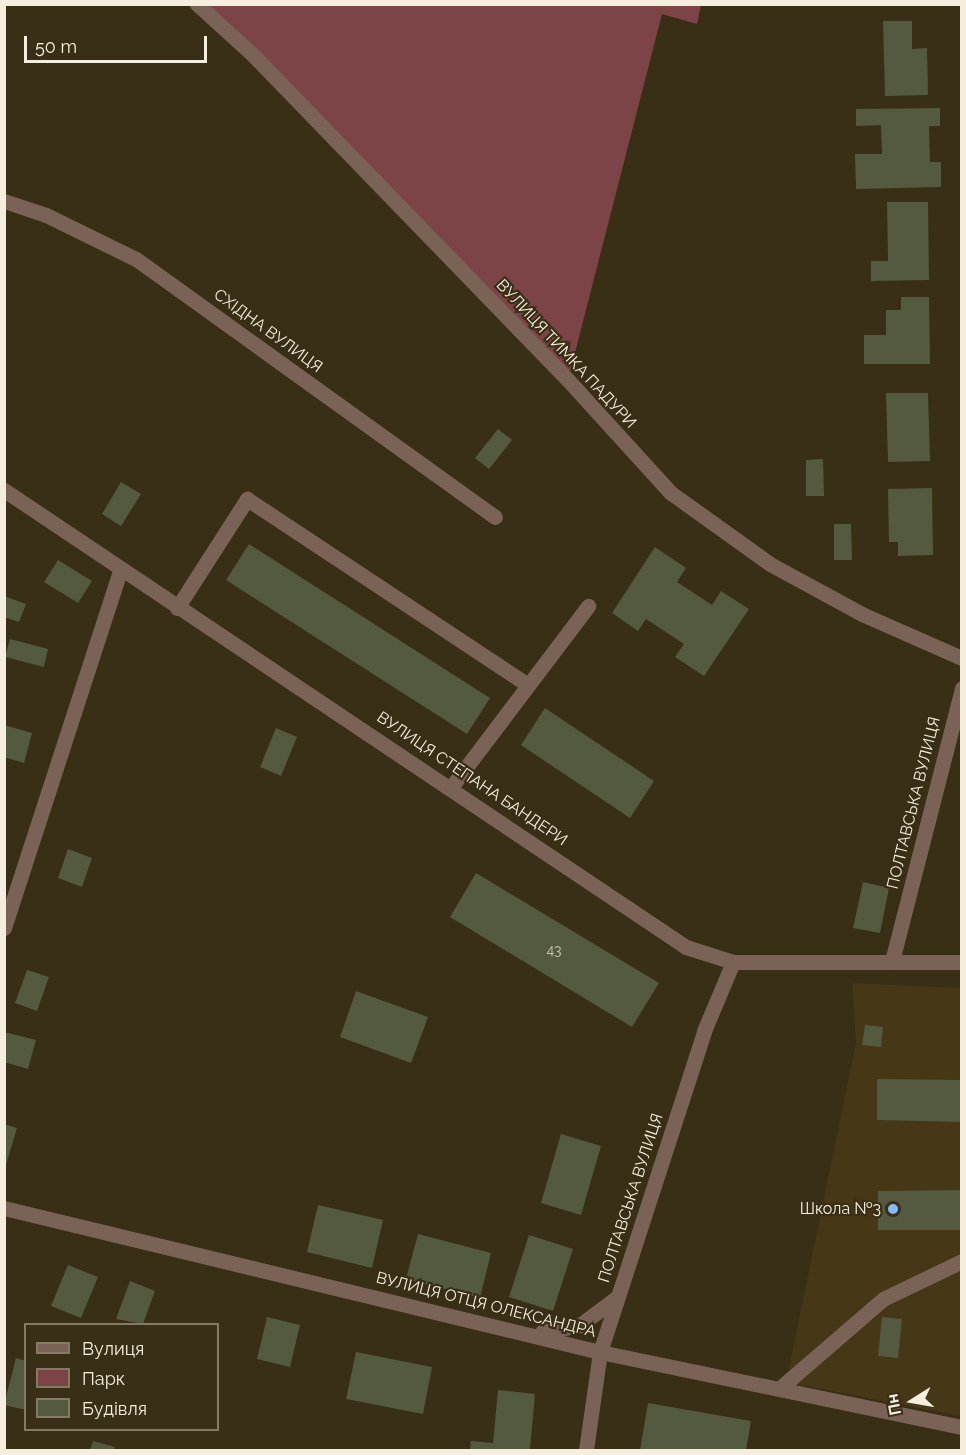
<!DOCTYPE html>
<meta charset="utf-8">
<style>
body{margin:0}
#map{position:relative;width:966px;height:1455px;overflow:hidden;background:#392e16;font-family:Raleway,sans-serif}
div>[style]{position:absolute}
.built>*{inset:0;background:#463717}
.green>*{inset:0;background:#7d4447}
.building>*{inset:0;background:#545a3f}
.minor>*{height:15px;margin:-7.5px;padding:0 7.5px;transform-origin:7.5px;border-radius:7.5px;background:#7a6356}
.dots>*{width:16px;height:16px;translate:-50% -50%;box-sizing:border-box;border:3px solid #392e16;border-radius:50%}
span{translate:-50% -50%;white-space:nowrap;text-align:center;line-height:1.15;-webkit-text-stroke:4.5px #392e16;paint-order:stroke}
.number-label{font-size:14px;color:#cdc9b7}
.number-label span{-webkit-text-stroke-width:0}
.street-label{font-size:16px;color:#f5eedf}
.poi-label{font-size:16px;color:#f5eedf}
.right{translate:-100% -50%;text-align:right}
.frame{position:absolute;inset:0;border:6px solid #f5eedf;pointer-events:none}
.legend{position:absolute;left:24px;top:1323px;width:195px;height:108px;box-sizing:border-box;background:#392e16;border:2px solid #847b66;margin:0;padding:8px 10px;list-style:none;font-size:18px;color:#f5eedf}
.legend li{display:flex;align-items:center;gap:12px;height:30px}
.legend b{width:30px;border:2px solid #847b66}
.north{position:absolute;left:882px;top:1371px;width:60px;height:60px;-webkit-text-stroke:4px #392e16;paint-order:stroke;rotate:259deg;font-size:16px;font-weight:700;line-height:24px;text-align:center;color:#f5eedf}
.north::after{content:'';display:block;margin:auto;width:21px;height:27px;background:#f5eedf;clip-path:polygon(50% 0,100% 100%,50% 72%,0 100%)}
.scale{position:absolute;left:24px;top:36px;width:183px;height:27px;box-sizing:border-box;border:3px solid #f5eedf;border-top:0;padding-left:8px;font-size:18px;line-height:21px;white-space:nowrap;color:#f5eedf;-webkit-text-stroke:4px #392e16;paint-order:stroke}
</style>
<div id="map">
<div class="built">
<div style="clip-path:polygon(852px 983px,961px 988px,961px 1416px,786px 1382px,856px 1043px)"></div>
</div>
<div class="green">
<div style="clip-path:polygon(197px 5px,701px 5px,697px 24px,662px 14px,568px 380px)"></div>
</div>
<div class="building">
<div style="clip-path:polygon(883px 21px,912px 21px,912px 49px,927px 48px,928px 95px,885px 96px)"></div>
<div style="clip-path:polygon(940px 108px,940px 126px,929px 126px,930px 162px,941px 162px,941px 187px,856px 189px,855px 154px,882px 154px,881px 125px,856px 126px,856px 109px)"></div>
<div style="clip-path:polygon(887px 202px,928px 202px,929px 280px,871px 281px,871px 261px,888px 261px)"></div>
<div style="clip-path:polygon(901px 297px,929px 297px,930px 364px,864px 364px,864px 335px,886px 335px,886px 310px,901px 310px)"></div>
<div style="clip-path:polygon(886px 393px,928px 393px,930px 461px,888px 462px)"></div>
<div style="clip-path:polygon(498px 429px,512px 440px,489px 469px,475px 458px)"></div>
<div style="clip-path:polygon(823px 459px,824px 496px,806px 496px,806px 460px)"></div>
<div style="clip-path:polygon(121px 482px,141px 494px,121px 526px,102px 514px)"></div>
<div style="clip-path:polygon(932px 488px,933px 555px,898px 556px,898px 542px,889px 542px,888px 489px)"></div>
<div style="clip-path:polygon(834px 524px,851px 524px,852px 560px,834px 560px)"></div>
<div style="clip-path:polygon(249px 544px,490px 698px,467px 734px,226px 580px)"></div>
<div style="clip-path:polygon(655px 547px,686px 568px,677px 582px,712px 605px,721px 591px,749px 609px,704px 676px,675px 657px,684px 644px,646px 619px,638px 631px,612px 613px)"></div>
<div style="clip-path:polygon(58px 560px,92px 581px,78px 603px,44px 582px)"></div>
<div style="clip-path:polygon(4px 596px,26px 604px,19px 622px,4px 617px)"></div>
<div style="clip-path:polygon(10px 639px,48px 649px,44px 667px,5px 657px)"></div>
<div style="clip-path:polygon(545px 708px,654px 781px,630px 818px,521px 745px)"></div>
<div style="clip-path:polygon(4px 725px,32px 733px,24px 763px,4px 757px)"></div>
<div style="clip-path:polygon(276px 728px,297px 737px,281px 776px,260px 767px)"></div>
<div style="clip-path:polygon(68px 849px,92px 858px,82px 887px,58px 878px)"></div>
<div style="clip-path:polygon(476px 873px,659px 983px,632px 1027px,450px 917px)"></div>
<div style="clip-path:polygon(863px 882px,889px 888px,880px 933px,853px 928px)"></div>
<div style="clip-path:polygon(27px 970px,49px 977px,37px 1011px,15px 1003px)"></div>
<div style="clip-path:polygon(356px 991px,428px 1017px,411px 1063px,340px 1037px)"></div>
<div style="clip-path:polygon(865px 1025px,883px 1027px,881px 1047px,862px 1045px)"></div>
<div style="clip-path:polygon(4px 1032px,36px 1040px,28px 1069px,4px 1062px)"></div>
<div style="clip-path:polygon(877px 1079px,962px 1080px,962px 1122px,877px 1120px)"></div>
<div style="clip-path:polygon(4px 1124px,17px 1128px,5px 1168px,4px 1168px)"></div>
<div style="clip-path:polygon(561px 1134px,601px 1146px,581px 1215px,541px 1203px)"></div>
<div style="clip-path:polygon(962px 1190px,962px 1230px,878px 1230px,878px 1191px)"></div>
<div style="clip-path:polygon(318px 1205px,383px 1220px,372px 1268px,307px 1252px)"></div>
<div style="clip-path:polygon(418px 1234px,491px 1253px,480px 1298px,406px 1279px)"></div>
<div style="clip-path:polygon(529px 1235px,573px 1249px,553px 1311px,509px 1297px)"></div>
<div style="clip-path:polygon(68px 1265px,98px 1277px,81px 1318px,51px 1306px)"></div>
<div style="clip-path:polygon(130px 1281px,155px 1291px,143px 1324px,116px 1319px)"></div>
<div style="clip-path:polygon(267px 1317px,300px 1325px,290px 1367px,257px 1359px)"></div>
<div style="clip-path:polygon(882px 1317px,902px 1319px,898px 1358px,878px 1356px)"></div>
<div style="clip-path:polygon(356px 1352px,432px 1367px,423px 1414px,346px 1399px)"></div>
<div style="clip-path:polygon(16px 1358px,26px 1361px,26px 1410px,4px 1405px)"></div>
<div style="clip-path:polygon(498px 1390px,535px 1394px,530px 1450px,470px 1450px,471px 1441px,493px 1443px)"></div>
<div style="clip-path:polygon(648px 1403px,751px 1421px,746px 1450px,640px 1450px)"></div>
<div style="clip-path:polygon(93px 1441px,115px 1447px,114px 1450px,90px 1450px)"></div>
</div>
<div class="minor">
<div style="left:197px;top:4px;width:74px;rotate:42.3deg"></div>
<div style="left:252px;top:54px;width:454px;rotate:45.9deg"></div>
<div style="left:568px;top:380px;width:153px;rotate:47.7deg"></div>
<div style="left:671px;top:493px;width:122px;rotate:35.6deg"></div>
<div style="left:770px;top:564px;width:107px;rotate:28.5deg"></div>
<div style="left:864px;top:615px;width:107px;rotate:23.7deg"></div>
<div style="left:4px;top:201px;width:44px;rotate:18.4deg"></div>
<div style="left:46px;top:215px;width:100px;rotate:26.1deg"></div>
<div style="left:136px;top:259px;width:442px;rotate:35.7deg"></div>
<div style="left:4px;top:490px;width:821px;rotate:33.83deg"></div>
<div style="left:686px;top:947px;width:49px;rotate:17.7deg"></div>
<div style="left:733px;top:962px;width:229px"></div>
<div style="left:177px;top:608px;width:130px;rotate:-57.3deg"></div>
<div style="left:247px;top:499px;width:337px;rotate:33.5deg"></div>
<div style="left:452px;top:786px;width:226px;rotate:-52.9deg"></div>
<div style="left:4px;top:928px;width:376px;rotate:-72deg"></div>
<div style="left:892px;top:961px;width:282px;rotate:-75.6deg"></div>
<div style="left:4px;top:1208px;width:613px;rotate:13.58deg"></div>
<div style="left:600px;top:1352px;width:370px;rotate:11.7deg"></div>
<div style="left:542px;top:1332px;width:39px;rotate:-10deg"></div>
<div style="left:580px;top:1325px;width:45px;rotate:-36.9deg"></div>
<div style="left:780px;top:1388px;width:136px;rotate:-40.8deg"></div>
<div style="left:883px;top:1299px;width:88px;rotate:-25.7deg"></div>
<div style="left:586px;top:1450px;width:99px;rotate:-81.9deg"></div>
<div style="left:600px;top:1352px;width:337px;rotate:-72deg"></div>
<div style="left:704px;top:1031px;width:75px;rotate:-67.2deg"></div>
</div>
<div class="dots">
<div style="left:893px;top:1209px;background:#85bbfb"></div>
</div>
<div class="number-label">
<span style="left:554px;top:950px">43</span>
</div>
<div class="street-label">
<span style="left:268px;top:331px;rotate:36deg">СХІДНА ВУЛИЦЯ</span>
<span style="left:566px;top:354px;rotate:47deg">ВУЛИЦЯ ТИМКА ПАДУРИ</span>
<span style="left:472px;top:779px;rotate:34deg">ВУЛИЦЯ СТЕПАНА БАНДЕРИ</span>
<span style="left:914px;top:803px;rotate:-76deg">ПОЛТАВСЬКА ВУЛИЦЯ</span>
<span style="left:631px;top:1198px;rotate:-72deg">ПОЛТАВСЬКА ВУЛИЦЯ</span>
<span style="left:486px;top:1305px;rotate:14deg">ВУЛИЦЯ ОТЦЯ ОЛЕКСАНДРА</span>
</div>
<div class="poi-label">
<span class="right" style="left:881px;top:1209px">Школа №3</span>
</div>
<div class="frame"></div>
<ul class="legend">
<li><b style="height:8px;background:#7a6356"></b>Вулиця</li>
<li><b style="height:16px;background:#7d4447"></b>Парк</li>
<li><b style="height:16px;background:#545a3f"></b>Будівля</li>
</ul>
<div class="north">Пн</div>
<div class="scale">50 m</div>
</div>
